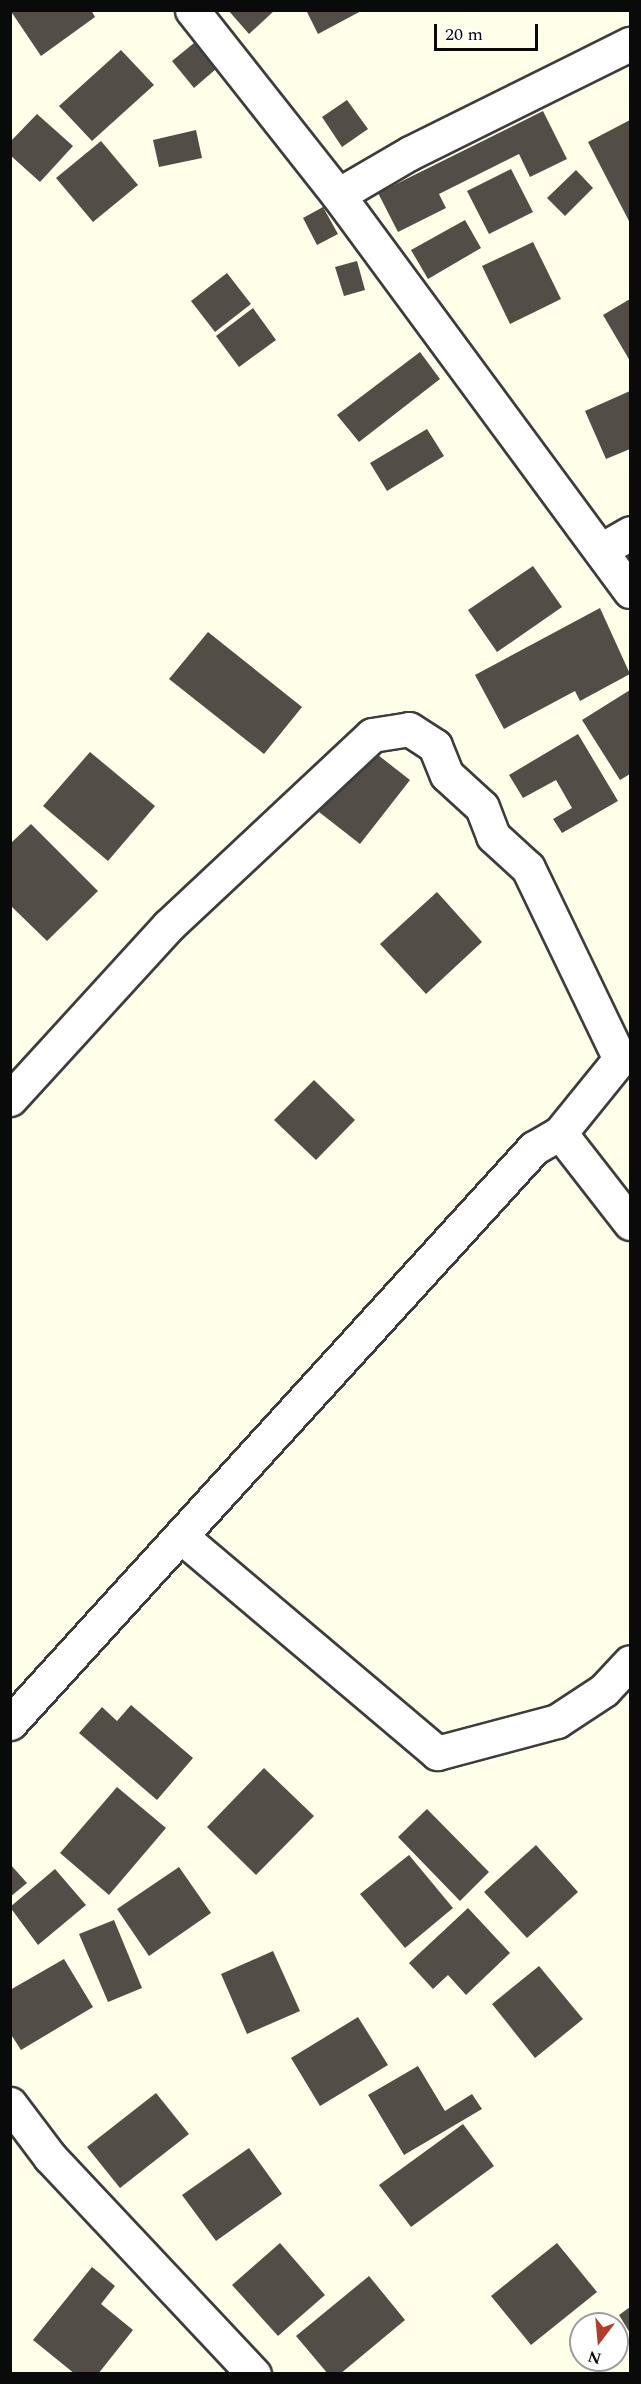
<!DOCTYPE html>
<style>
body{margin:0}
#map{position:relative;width:641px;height:2384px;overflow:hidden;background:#fefee9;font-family:Spectral,serif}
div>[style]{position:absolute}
.building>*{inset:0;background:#524e47}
.roads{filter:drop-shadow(2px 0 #3d3d3d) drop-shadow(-2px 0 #3d3d3d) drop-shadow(0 2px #3d3d3d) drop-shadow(0 -2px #3d3d3d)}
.minor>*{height:33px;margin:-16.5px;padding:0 16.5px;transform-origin:16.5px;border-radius:16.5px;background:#fff}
span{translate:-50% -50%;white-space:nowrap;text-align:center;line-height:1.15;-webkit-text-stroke:6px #fff;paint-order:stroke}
.frame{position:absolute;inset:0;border:12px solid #0a0a0a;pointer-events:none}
.north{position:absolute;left:569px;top:2312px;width:60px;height:60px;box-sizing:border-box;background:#fff;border:2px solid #9d9d9d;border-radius:50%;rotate:196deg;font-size:16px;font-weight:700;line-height:24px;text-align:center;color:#0a0a0a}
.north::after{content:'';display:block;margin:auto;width:21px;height:27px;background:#b23d2a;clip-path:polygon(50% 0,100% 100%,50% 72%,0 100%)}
.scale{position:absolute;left:434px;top:24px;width:104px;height:27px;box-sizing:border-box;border:3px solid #0a0a0a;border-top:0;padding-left:8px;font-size:18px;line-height:21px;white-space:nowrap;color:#0a0a0a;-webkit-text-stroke:4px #fff;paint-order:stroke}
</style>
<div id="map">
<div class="building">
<div style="clip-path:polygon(10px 10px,91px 10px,95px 17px,41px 56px)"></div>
<div style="clip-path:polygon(228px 10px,275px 10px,249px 34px)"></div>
<div style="clip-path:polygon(306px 10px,363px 10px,318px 34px)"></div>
<div style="clip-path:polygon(194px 43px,216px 69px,194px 88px,172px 61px)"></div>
<div style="clip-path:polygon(121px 50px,154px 85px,92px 141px,59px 106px)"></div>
<div style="clip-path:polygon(347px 100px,368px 129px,342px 147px,322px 117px)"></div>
<div style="clip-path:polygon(543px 111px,567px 159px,530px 177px,519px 154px,439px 194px,446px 208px,398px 232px,378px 193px)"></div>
<div style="clip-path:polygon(37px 114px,73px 146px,40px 182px,10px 155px,10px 142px)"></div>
<div style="clip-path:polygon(630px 120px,630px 223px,588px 142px)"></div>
<div style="clip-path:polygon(196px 130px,202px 158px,159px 167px,153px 140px)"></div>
<div style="clip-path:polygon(101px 141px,138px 185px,93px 222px,56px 178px)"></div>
<div style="clip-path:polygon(511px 169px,533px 212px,489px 234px,467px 191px)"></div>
<div style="clip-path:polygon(576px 170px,593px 188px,565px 216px,547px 198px)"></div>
<div style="clip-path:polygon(323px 207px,338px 234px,317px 245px,303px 218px)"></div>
<div style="clip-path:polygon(465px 220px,481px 248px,428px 279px,411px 250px)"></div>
<div style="clip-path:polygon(533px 242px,561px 299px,510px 324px,482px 266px)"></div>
<div style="clip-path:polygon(357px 261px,365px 290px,344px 296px,335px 267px)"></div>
<div style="clip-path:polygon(227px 273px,251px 304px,215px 332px,191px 301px)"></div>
<div style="clip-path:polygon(630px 299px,630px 361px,603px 315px)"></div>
<div style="clip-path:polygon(253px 308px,276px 340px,239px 367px,216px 336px)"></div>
<div style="clip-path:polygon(420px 352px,440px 379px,359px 442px,337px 415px)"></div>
<div style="clip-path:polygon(630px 391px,630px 449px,606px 459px,585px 411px)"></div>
<div style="clip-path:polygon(427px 429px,444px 456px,387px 491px,370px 463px)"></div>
<div style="clip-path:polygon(533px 566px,562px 607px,497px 652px,468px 610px)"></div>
<div style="clip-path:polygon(600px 608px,630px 674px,580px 701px,575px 691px,504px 729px,475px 675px)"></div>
<div style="clip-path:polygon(208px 632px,302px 707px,264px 754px,169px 679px)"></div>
<div style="clip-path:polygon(630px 690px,630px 774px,620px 780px,582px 720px)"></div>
<div style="clip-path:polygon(578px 734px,618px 801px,562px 833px,553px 819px,572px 808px,556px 780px,523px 798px,509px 775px)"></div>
<div style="clip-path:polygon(369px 748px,410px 780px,360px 844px,319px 812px)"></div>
<div style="clip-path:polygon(90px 752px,155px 806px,108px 861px,43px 806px)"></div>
<div style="clip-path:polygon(31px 824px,98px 891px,47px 941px,10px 905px,10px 844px)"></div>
<div style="clip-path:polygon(437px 892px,482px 942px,426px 994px,380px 944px)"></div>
<div style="clip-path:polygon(314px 1080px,355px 1120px,316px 1160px,274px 1120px)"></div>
<div style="clip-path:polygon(131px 1705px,193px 1758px,157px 1800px,79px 1733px,102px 1707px,117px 1721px)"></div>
<div style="clip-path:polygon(264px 1768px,314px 1816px,256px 1875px,207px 1827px)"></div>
<div style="clip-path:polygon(117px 1787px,166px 1828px,109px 1895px,60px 1853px)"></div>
<div style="clip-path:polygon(427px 1809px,489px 1872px,460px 1901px,398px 1837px)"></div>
<div style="clip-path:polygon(536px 1845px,578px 1892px,527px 1938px,484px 1892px)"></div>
<div style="clip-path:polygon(409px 1855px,453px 1908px,405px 1948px,360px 1894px)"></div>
<div style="clip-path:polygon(10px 1864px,27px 1883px,10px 1897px)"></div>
<div style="clip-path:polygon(179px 1867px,211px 1913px,149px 1956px,117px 1909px)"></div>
<div style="clip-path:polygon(55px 1869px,86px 1905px,38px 1945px,10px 1907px)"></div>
<div style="clip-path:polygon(468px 1908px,510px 1953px,466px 1995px,448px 1975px,433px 1989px,409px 1963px)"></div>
<div style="clip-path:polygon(114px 1920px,142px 1988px,108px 2002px,79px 1934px)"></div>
<div style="clip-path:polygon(273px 1951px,300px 2011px,247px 2034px,221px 1974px)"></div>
<div style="clip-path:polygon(64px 1959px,93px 2007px,21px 2050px,10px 2033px,10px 1990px)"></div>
<div style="clip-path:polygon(539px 1966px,583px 2019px,535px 2058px,492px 2004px)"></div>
<div style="clip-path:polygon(358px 2017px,388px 2065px,320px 2106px,291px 2058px)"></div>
<div style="clip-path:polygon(418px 2066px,445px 2111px,472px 2094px,482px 2109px,404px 2155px,368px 2095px)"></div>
<div style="clip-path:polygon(156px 2093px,189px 2134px,120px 2188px,87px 2147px)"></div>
<div style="clip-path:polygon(463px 2124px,494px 2166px,411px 2227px,379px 2185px)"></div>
<div style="clip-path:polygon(249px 2148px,282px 2194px,216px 2241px,182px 2195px)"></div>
<div style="clip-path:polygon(280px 2243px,325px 2295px,278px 2336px,232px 2285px)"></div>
<div style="clip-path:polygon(557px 2243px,597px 2292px,531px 2345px,491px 2296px)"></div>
<div style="clip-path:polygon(92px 2267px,115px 2286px,101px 2304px,133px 2330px,98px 2374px,75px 2374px,33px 2340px)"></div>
<div style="clip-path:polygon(369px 2276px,405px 2320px,340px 2374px,328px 2374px,296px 2336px)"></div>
<div style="clip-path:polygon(630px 2307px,630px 2333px,619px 2315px)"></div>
</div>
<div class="roads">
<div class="minor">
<div style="left:192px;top:10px;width:236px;rotate:51.7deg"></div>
<div style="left:338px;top:195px;width:492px;rotate:53.6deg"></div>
<div style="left:338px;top:195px;width:83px;rotate:-30.3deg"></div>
<div style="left:410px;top:153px;width:246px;rotate:-26.4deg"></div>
<div style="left:601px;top:550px;width:34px;rotate:-30deg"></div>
<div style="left:10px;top:1099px;width:234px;rotate:-47.6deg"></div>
<div style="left:168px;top:926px;width:279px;rotate:-43.1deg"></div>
<div style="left:372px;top:735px;width:37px;rotate:-9deg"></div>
<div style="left:409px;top:729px;width:31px;rotate:33deg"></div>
<div style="left:435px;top:746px;width:31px;rotate:68deg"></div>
<div style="left:447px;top:775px;width:47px;rotate:42.4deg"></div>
<div style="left:482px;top:807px;width:31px;rotate:69deg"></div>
<div style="left:493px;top:836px;width:47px;rotate:42.4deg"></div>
<div style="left:528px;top:868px;width:212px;rotate:64.3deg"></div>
<div style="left:560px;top:1133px;width:114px;rotate:52.1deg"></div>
<div style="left:183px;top:1538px;width:333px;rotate:40.2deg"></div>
<div style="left:437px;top:1753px;width:124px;rotate:-14.9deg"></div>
<div style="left:557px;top:1721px;width:56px;rotate:-33.4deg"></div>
<div style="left:604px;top:1690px;width:38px;rotate:-47deg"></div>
<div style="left:10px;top:1723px;width:778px;rotate:-47.66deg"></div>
<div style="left:534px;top:1148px;width:30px;rotate:-30deg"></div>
<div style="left:560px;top:1133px;width:95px;rotate:-51deg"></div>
<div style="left:620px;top:1059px;width:10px;rotate:-17deg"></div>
<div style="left:10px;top:2104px;width:66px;rotate:53deg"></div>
<div style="left:50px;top:2157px;width:298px;rotate:46.8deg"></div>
</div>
</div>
<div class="frame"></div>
<div class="north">N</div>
<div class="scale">20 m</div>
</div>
